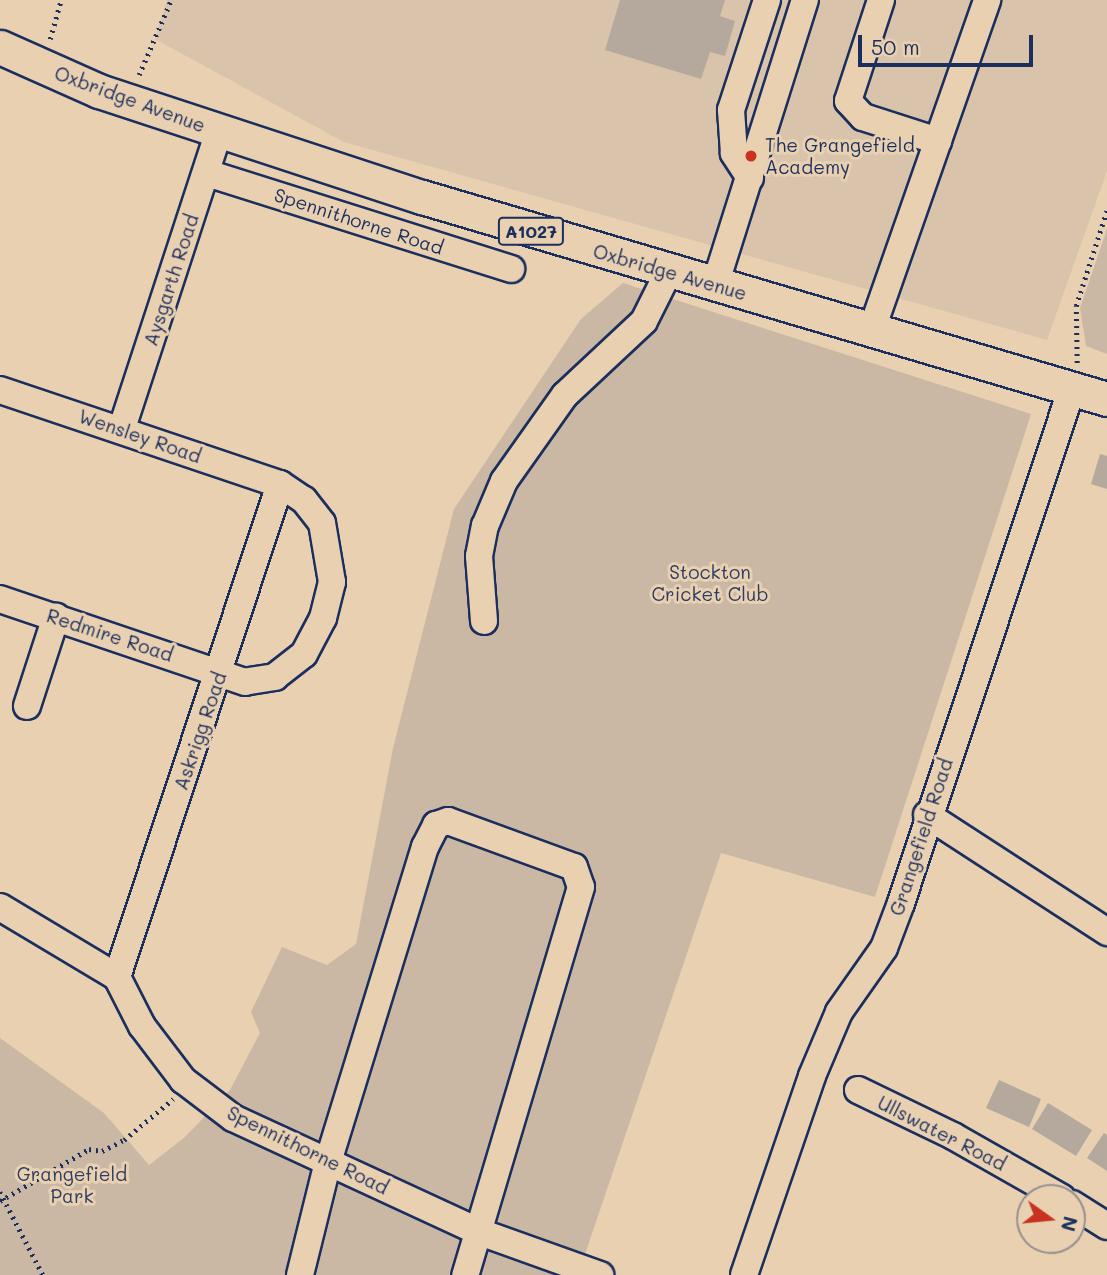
<!DOCTYPE html>
<style>
body{margin:0}
#map{position:relative;width:1107px;height:1275px;overflow:hidden;background:#e8d0b1;font-family:Mali,sans-serif}
div>[style]{position:absolute}
.built>*{inset:0;background:#d9c4ab}
.green>*{inset:0;background:#cab8a5}
.building>*{inset:0;background:#b5a89c}
.path>*{height:4.5px;margin-top:-2.25px;transform-origin:0;background:repeating-linear-gradient(90deg,#1b2f5e 0 2px,transparent 0 7px)}
.roads{filter:drop-shadow(2px 0 #1b2f5e) drop-shadow(-2px 0 #1b2f5e) drop-shadow(0 2px #1b2f5e) drop-shadow(0 -2px #1b2f5e)}
.minor>*{height:26px;margin:-13px;padding:0 13px;transform-origin:13px;border-radius:13px;background:#e8d0b1}
.major>*{height:33px;margin:-16.5px;padding:0 16.5px;transform-origin:16.5px;border-radius:16.5px;background:#e8d0b1}
.dots>*{width:19px;height:19px;translate:-50% -50%;box-sizing:border-box;border:4px solid #e8d0b1;border-radius:50%}
span{translate:-50% -50%;white-space:nowrap;text-align:center;line-height:1.15;-webkit-text-stroke:6px #e8d0b1;paint-order:stroke}
.shield-label span{padding:2px 5px;background:#e8d0b1;border:2px solid;border-radius:5px;-webkit-text-stroke-width:0}
.shield-label{font-size:18px;color:#1b2f5e;font-weight:700}
.street-label{font-size:19px;color:#1b2f5e}
.poi-label{font-size:19px;color:#1b2f5e}
.left{translate:0 -50%;text-align:left}
.park-label{font-size:19px;color:#2c3d65}
.north{position:absolute;left:1016px;top:1184px;width:70px;height:70px;box-sizing:border-box;background:#e8d0b1;border:2px solid #969090;border-radius:50%;rotate:105deg;font-size:19px;font-weight:700;line-height:28px;text-align:center;color:#1b2f5e}
.north::after{content:'';display:block;margin:auto;width:24px;height:32px;background:#c8321e;clip-path:polygon(50% 0,100% 100%,50% 72%,0 100%)}
.scale{position:absolute;left:858px;top:35px;width:175px;height:32px;box-sizing:border-box;border:4px solid #1b2f5e;border-top:0;padding-left:9px;font-size:21px;line-height:24px;white-space:nowrap;color:#1b2f5e;-webkit-text-stroke:5px #e8d0b1;paint-order:stroke}
</style>
<div id="map">
<div class="built">
<div style="clip-path:polygon(167px 0,1107px 0,1107px 171px,1047px 340px,344px 142px,155px 39px)"></div>
</div>
<div class="green">
<div style="clip-path:polygon(1107px 229px,1107px 354px,1086px 346px,1080px 308px)"></div>
<div style="clip-path:polygon(623px 283px,1031px 414px,875px 897px,721px 853px,578px 1275px,0 1275px,0 1038px,104px 1113px,149px 1165px,185px 1137px,230px 1090px,260px 1033px,251px 1012px,282px 947px,327px 965px,356px 944px,393px 748px,454px 509px,581px 319px)"></div>
</div>
<div class="building">
<div style="clip-path:polygon(620px 0,725px 0,720px 16px,735px 21px,725px 56px,710px 52px,701px 79px,605px 50px)"></div>
<div style="clip-path:polygon(1100px 454px,1107px 456px,1107px 489px,1091px 484px)"></div>
<div style="clip-path:polygon(999px 1080px,1041px 1099px,1029px 1127px,986px 1108px)"></div>
<div style="clip-path:polygon(1048px 1103px,1092px 1130px,1076px 1156px,1032px 1129px)"></div>
<div style="clip-path:polygon(1104px 1133px,1107px 1135px,1107px 1171px,1087px 1158px)"></div>
</div>
<div class="path">
<div style="left:50px;top:39px;width:41px;rotate:-74.2deg"></div>
<div style="left:139px;top:75px;width:82px;rotate:-66.9deg"></div>
<div style="left:1077px;top:363px;width:57px;rotate:-91deg"></div>
<div style="left:1076px;top:306px;width:101px;rotate:-72.1deg"></div>
<div style="left:0;top:1192px;width:93px;rotate:62.6deg"></div>
<div style="left:0;top:1201px;width:103px;rotate:-30.3deg"></div>
<div style="left:89px;top:1149px;width:13px;rotate:9deg"></div>
<div style="left:102px;top:1151px;width:25px;rotate:-27deg"></div>
<div style="left:124px;top:1140px;width:64px;rotate:-39.9deg"></div>
</div>
<div class="roads">
<div class="minor">
<div style="left:881px;top:0;width:106px;rotate:108.1deg"></div>
<div style="left:848px;top:101px;width:22px;rotate:47deg"></div>
<div style="left:863px;top:117px;width:79px;rotate:17.7deg"></div>
<div style="left:207px;top:173px;width:319px;rotate:17.5deg"></div>
<div style="left:750px;top:178px;width:30px;rotate:-123deg"></div>
<div style="left:734px;top:153px;width:43px;rotate:-94deg"></div>
<div style="left:731px;top:110px;width:116px;rotate:-71.9deg"></div>
<div style="left:715px;top:285px;width:299px;rotate:-72.5deg"></div>
<div style="left:872px;top:329px;width:349px;rotate:-70.7deg"></div>
<div style="left:0;top:390px;width:295px;rotate:18.6deg"></div>
<div style="left:280px;top:484px;width:29px;rotate:34deg"></div>
<div style="left:304px;top:500px;width:29px;rotate:52deg"></div>
<div style="left:322px;top:523px;width:60px;rotate:80.4deg"></div>
<div style="left:332px;top:582px;width:37px;rotate:104deg"></div>
<div style="left:323px;top:618px;width:41px;rotate:117.8deg"></div>
<div style="left:304px;top:654px;width:37px;rotate:142deg"></div>
<div style="left:275px;top:677px;width:30px;rotate:171deg"></div>
<div style="left:245px;top:682px;width:259px;rotate:-161.3deg"></div>
<div style="left:122px;top:428px;width:312px;rotate:-71.9deg"></div>
<div style="left:484px;top:621px;width:65px;rotate:-94.4deg"></div>
<div style="left:479px;top:556px;width:31px;rotate:-79deg"></div>
<div style="left:485px;top:526px;width:49px;rotate:-67.1deg"></div>
<div style="left:504px;top:481px;width:105px;rotate:-54.7deg"></div>
<div style="left:565px;top:395px;width:108px;rotate:-43.1deg"></div>
<div style="left:644px;top:321px;width:56px;rotate:-63.4deg"></div>
<div style="left:27px;top:706px;width:94px;rotate:-72deg"></div>
<div style="left:927px;top:815px;width:215px;rotate:33deg"></div>
<div style="left:0;top:907px;width:136px;rotate:30.9deg"></div>
<div style="left:117px;top:977px;width:55px;rotate:63deg"></div>
<div style="left:142px;top:1026px;width:68px;rotate:52.8deg"></div>
<div style="left:183px;top:1080px;width:63px;rotate:37.2deg"></div>
<div style="left:233px;top:1118px;width:269px;rotate:24.8deg"></div>
<div style="left:477px;top:1231px;width:131px;rotate:19.7deg"></div>
<div style="left:117px;top:977px;width:519px;rotate:-71.7deg"></div>
<div style="left:858px;top:1090px;width:106px;rotate:25.8deg"></div>
<div style="left:953px;top:1136px;width:125px;rotate:29.6deg"></div>
<div style="left:1072px;top:1204px;width:41px;rotate:32.2deg"></div>
<div style="left:300px;top:1275px;width:116px;rotate:-76.1deg"></div>
<div style="left:328px;top:1162px;width:330px;rotate:-72.9deg"></div>
<div style="left:425px;top:847px;width:25px;rotate:-63deg"></div>
<div style="left:436px;top:825px;width:13px;rotate:-18deg"></div>
<div style="left:448px;top:821px;width:134px;rotate:20.1deg"></div>
<div style="left:574px;top:867px;width:21px;rotate:71deg"></div>
<div style="left:581px;top:887px;width:405px;rotate:106.6deg"></div>
<div style="left:744px;top:1275px;width:210px;rotate:-71.1deg"></div>
<div style="left:812px;top:1076px;width:69px;rotate:-67.1deg"></div>
<div style="left:839px;top:1012px;width:78px;rotate:-54.9deg"></div>
<div style="left:884px;top:948px;width:48px;rotate:-69.3deg"></div>
<div style="left:901px;top:903px;width:543px;rotate:-71.63deg"></div>
</div>
<div class="major">
<div style="left:0;top:47px;width:108px;rotate:24deg"></div>
<div style="left:99px;top:91px;width:340px;rotate:18.2deg"></div>
<div style="left:422px;top:197px;width:714px;rotate:16.43deg"></div>
</div>
</div>
<div class="dots">
<div style="left:751px;top:156px;background:#c8321e"></div>
</div>
<div class="shield-label">
<span style="left:531px;top:231px">A1027</span>
</div>
<div class="street-label">
<span style="left:130px;top:99px;rotate:20deg">Oxbridge Avenue</span>
<span style="left:359px;top:221px;rotate:18deg">Spennithorne Road</span>
<span style="left:670px;top:272px;rotate:16deg">Oxbridge Avenue</span>
<span style="left:171px;top:280px;rotate:-72deg">Aysgarth Road</span>
<span style="left:140px;top:436px;rotate:19deg">Wensley Road</span>
<span style="left:110px;top:635px;rotate:18deg">Redmire Road</span>
<span style="left:200px;top:731px;rotate:-71deg">Askrigg Road</span>
<span style="left:921px;top:837px;rotate:-72deg">Grangefield Road</span>
<span style="left:942px;top:1133px;rotate:27deg">Ullswater Road</span>
<span style="left:308px;top:1150px;rotate:26deg">Spennithorne Road</span>
</div>
<div class="poi-label">
<span class="left" style="left:765px;top:156px">The Grangefield<br>Academy</span>
</div>
<div class="park-label">
<span style="left:710px;top:583px">Stockton<br>Cricket Club</span>
<span style="left:72px;top:1185px">Grangefield<br>Park</span>
</div>
<div class="north">N</div>
<div class="scale">50 m</div>
</div>
